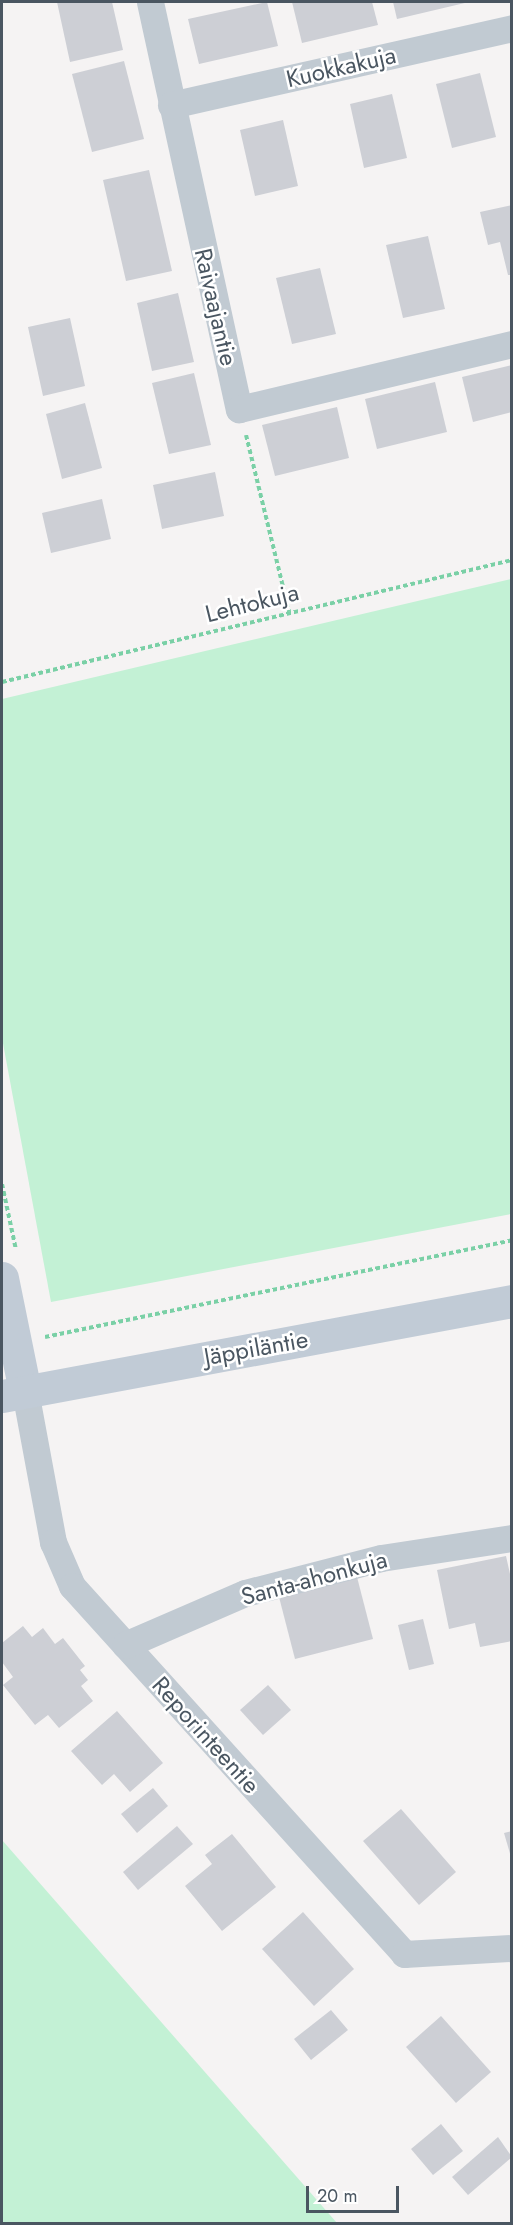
<!DOCTYPE html>
<meta charset="utf-8">
<style>
body{margin:0}
#map{position:relative;width:513px;height:2225px;overflow:hidden;background:#f5f3f3;font-family:Jost,sans-serif}
div>[style]{position:absolute}
.green>*{inset:0;background:#c3f1d5}
.building>*{inset:0;background:#cdcfd5}
.path>*{height:4px;margin-top:-2px;transform-origin:0;background:repeating-linear-gradient(90deg,#7ad0a6 0 4.5px,transparent 0 7.5px)}
.street>*{height:27px;margin:-13.5px;padding:0 13.5px;transform-origin:13.5px;border-radius:13.5px;background:#c1cad2}
.secondary>*{height:33px;margin:-16.5px;padding:0 16.5px;transform-origin:16.5px;border-radius:16.5px;background:#c1cbd6}
span{translate:-50% -50%;white-space:nowrap;text-align:center;line-height:1.15;-webkit-text-stroke:5px #fff;paint-order:stroke}
.street-label{font-size:24px;color:#4a5661}
.frame{position:absolute;inset:0;border:3px solid #4a5661;pointer-events:none}
.scale{position:absolute;left:306px;top:2186px;width:93px;height:27px;box-sizing:border-box;border:3px solid #4a5661;border-top:0;padding-left:8px;font-size:18px;line-height:21px;white-space:nowrap;color:#4a5661;-webkit-text-stroke:4px #fff;paint-order:stroke}
</style>
<div id="map">
<div class="green">
<div style="clip-path:polygon(511px 579px,511px 1214px,51px 1302px,2px 1038px,2px 699px)"></div>
<div style="clip-path:polygon(2px 1840px,337px 2223px,2px 2223px)"></div>
</div>
<div class="building">
<div style="clip-path:polygon(57px 2px,112px 2px,123px 50px,70px 62px)"></div>
<div style="clip-path:polygon(267px 2px,278px 46px,199px 64px,188px 19px)"></div>
<div style="clip-path:polygon(292px 2px,372px 2px,378px 25px,302px 43px)"></div>
<div style="clip-path:polygon(393px 2px,469px 2px,397px 19px)"></div>
<div style="clip-path:polygon(124px 61px,144px 139px,92px 152px,72px 74px)"></div>
<div style="clip-path:polygon(480px 73px,496px 137px,452px 148px,436px 84px)"></div>
<div style="clip-path:polygon(392px 94px,407px 158px,364px 168px,350px 104px)"></div>
<div style="clip-path:polygon(283px 120px,298px 186px,255px 196px,240px 130px)"></div>
<div style="clip-path:polygon(149px 170px,172px 271px,126px 281px,103px 180px)"></div>
<div style="clip-path:polygon(512px 205px,512px 275px,508px 275px,500px 242px,488px 245px,480px 212px)"></div>
<div style="clip-path:polygon(428px 236px,445px 309px,403px 318px,386px 245px)"></div>
<div style="clip-path:polygon(320px 268px,336px 334px,292px 344px,276px 278px)"></div>
<div style="clip-path:polygon(178px 293px,194px 362px,152px 371px,137px 303px)"></div>
<div style="clip-path:polygon(70px 318px,85px 386px,43px 396px,28px 327px)"></div>
<div style="clip-path:polygon(512px 365px,512px 412px,473px 422px,462px 377px)"></div>
<div style="clip-path:polygon(194px 373px,211px 445px,169px 454px,152px 383px)"></div>
<div style="clip-path:polygon(435px 382px,447px 432px,377px 449px,365px 399px)"></div>
<div style="clip-path:polygon(85px 403px,102px 468px,62px 479px,46px 414px)"></div>
<div style="clip-path:polygon(337px 407px,349px 458px,275px 476px,262px 425px)"></div>
<div style="clip-path:polygon(215px 472px,224px 516px,162px 529px,153px 485px)"></div>
<div style="clip-path:polygon(102px 499px,111px 539px,51px 553px,42px 513px)"></div>
<div style="clip-path:polygon(506px 1556px,512px 1583px,512px 1641px,480px 1647px,475px 1623px,449px 1629px,437px 1570px)"></div>
<div style="clip-path:polygon(357px 1577px,373px 1639px,295px 1659px,279px 1597px)"></div>
<div style="clip-path:polygon(423px 1619px,434px 1664px,409px 1670px,398px 1625px)"></div>
<div style="clip-path:polygon(23px 1626px,32px 1637px,43px 1628px,55px 1644px,63px 1638px,85px 1666px,80px 1670px,88px 1680px,81px 1686px,93px 1701px,59px 1728px,48px 1715px,35px 1725px,3px 1685px,13px 1677px,2px 1662px,2px 1643px)"></div>
<div style="clip-path:polygon(268px 1685px,291px 1710px,263px 1735px,240px 1710px)"></div>
<div style="clip-path:polygon(117px 1711px,163px 1763px,130px 1792px,114px 1774px,102px 1785px,71px 1751px)"></div>
<div style="clip-path:polygon(153px 1788px,168px 1806px,137px 1833px,121px 1814px)"></div>
<div style="clip-path:polygon(401px 1809px,456px 1872px,419px 1905px,363px 1841px)"></div>
<div style="clip-path:polygon(177px 1826px,193px 1844px,138px 1890px,123px 1872px)"></div>
<div style="clip-path:polygon(512px 1831px,512px 1857px,511px 1857px,504px 1833px)"></div>
<div style="clip-path:polygon(232px 1834px,276px 1887px,222px 1931px,185px 1886px,212px 1864px,205px 1855px)"></div>
<div style="clip-path:polygon(303px 1912px,354px 1969px,314px 2006px,262px 1949px)"></div>
<div style="clip-path:polygon(331px 2010px,348px 2030px,311px 2060px,294px 2039px)"></div>
<div style="clip-path:polygon(441px 2016px,491px 2072px,456px 2103px,406px 2047px)"></div>
<div style="clip-path:polygon(441px 2124px,463px 2151px,433px 2175px,411px 2149px)"></div>
<div style="clip-path:polygon(498px 2137px,512px 2157px,468px 2195px,452px 2177px)"></div>
</div>
<div class="path">
<div style="left:246px;top:435px;width:182px;rotate:76.3deg"></div>
<div style="left:2px;top:682px;width:524px;rotate:-13.45deg"></div>
<div style="left:2px;top:1184px;width:67px;rotate:78deg"></div>
<div style="left:45px;top:1337px;width:477px;rotate:-11.7deg"></div>
</div>
<div class="street">
<div style="left:150px;top:2px;width:417px;rotate:77.7deg"></div>
<div style="left:239px;top:409px;width:281px;rotate:-13.4deg"></div>
<div style="left:171px;top:105px;width:350px;rotate:-12.7deg"></div>
<div style="left:25px;top:1391px;width:154px;rotate:79.5deg"></div>
<div style="left:53px;top:1542px;width:48px;rotate:66.6deg"></div>
<div style="left:72px;top:1586px;width:496px;rotate:47.9deg"></div>
<div style="left:404px;top:1954px;width:108px;rotate:-3.2deg"></div>
<div style="left:125px;top:1645px;width:131px;rotate:-23.4deg"></div>
<div style="left:245px;top:1593px;width:140px;rotate:-14.4deg"></div>
<div style="left:381px;top:1558px;width:133px;rotate:-8.7deg"></div>
</div>
<div class="secondary">
<div style="left:2px;top:1278px;width:115px;rotate:78.5deg"></div>
<div style="left:2px;top:1396px;width:519px;rotate:-10.55deg"></div>
</div>
<div class="street-label">
<span style="left:341px;top:67px;rotate:-13deg">Kuokkakuja</span>
<span style="left:216px;top:307px;rotate:77deg">Raivaajantie</span>
<span style="left:252px;top:603px;rotate:-14deg">Lehtokuja</span>
<span style="left:256px;top:1348px;rotate:-10deg">Jäppiläntie</span>
<span style="left:314px;top:1578px;rotate:-15deg">Santa-ahonkuja</span>
<span style="left:206px;top:1735px;rotate:48deg">Reporinteentie</span>
</div>
<div class="frame"></div>
<div class="scale">20 m</div>
</div>
